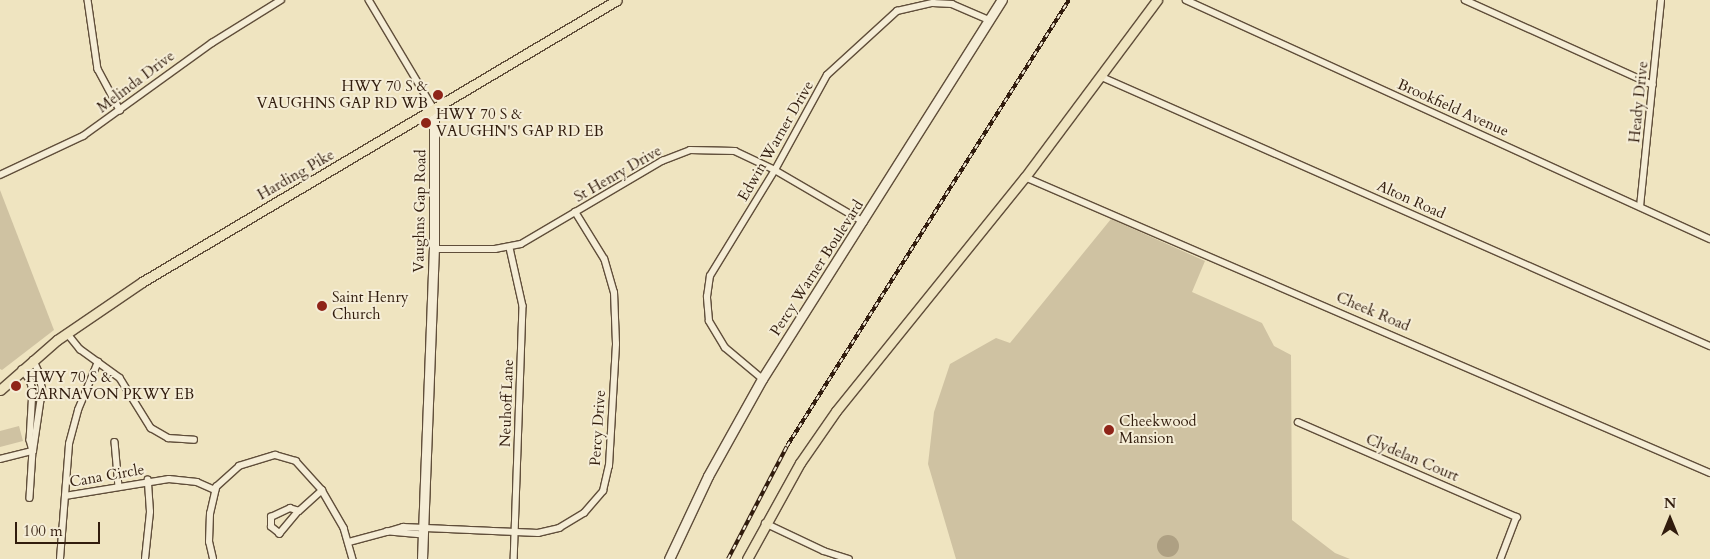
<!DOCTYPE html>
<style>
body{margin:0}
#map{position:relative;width:1710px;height:559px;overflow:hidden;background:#efe4c0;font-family:Cardo,serif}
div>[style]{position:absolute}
.green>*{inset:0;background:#cfc2a2}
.water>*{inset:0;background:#aea083}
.round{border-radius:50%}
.roads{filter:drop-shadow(1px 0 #604e3a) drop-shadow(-1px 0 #604e3a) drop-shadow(0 1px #604e3a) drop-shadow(0 -1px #604e3a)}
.street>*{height:5.5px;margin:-2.75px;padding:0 2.75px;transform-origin:2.75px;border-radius:2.75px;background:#f5edd6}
.secondary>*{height:9px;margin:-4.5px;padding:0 4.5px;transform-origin:4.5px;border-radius:4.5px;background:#f5edd6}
.primary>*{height:9px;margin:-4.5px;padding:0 4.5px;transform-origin:4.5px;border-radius:4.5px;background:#efe4c0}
.rail>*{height:4px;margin-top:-2px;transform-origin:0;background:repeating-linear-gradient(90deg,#f5edd6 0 5.5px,#311c0d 0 11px);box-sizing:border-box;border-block:1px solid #311c0d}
.dots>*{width:14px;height:14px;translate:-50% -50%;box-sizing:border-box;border:2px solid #f5edd6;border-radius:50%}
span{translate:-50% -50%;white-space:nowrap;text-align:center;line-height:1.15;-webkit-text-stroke:4px #f5edd6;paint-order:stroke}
.street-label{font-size:15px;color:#311c0d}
.poi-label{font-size:15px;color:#311c0d}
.right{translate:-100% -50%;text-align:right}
.left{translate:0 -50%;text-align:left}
.north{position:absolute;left:1645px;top:494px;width:50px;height:50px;-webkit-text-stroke:4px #f5edd6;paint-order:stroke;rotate:0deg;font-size:14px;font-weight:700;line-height:20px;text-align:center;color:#311c0d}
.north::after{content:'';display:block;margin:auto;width:18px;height:22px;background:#311c0d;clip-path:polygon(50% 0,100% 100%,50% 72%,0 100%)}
.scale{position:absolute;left:15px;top:522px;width:85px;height:22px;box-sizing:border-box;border:2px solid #311c0d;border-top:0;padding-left:6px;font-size:15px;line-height:18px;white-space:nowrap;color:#311c0d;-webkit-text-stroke:4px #f5edd6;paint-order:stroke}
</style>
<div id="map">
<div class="green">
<div style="clip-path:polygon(0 190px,54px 330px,2px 370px,0 369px)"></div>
<div style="clip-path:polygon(1111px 219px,1205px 261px,1192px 292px,1262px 323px,1274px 346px,1291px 355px,1292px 520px,1335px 553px,1350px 559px,956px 559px,928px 464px,934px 412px,950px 364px,996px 338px,1010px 343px)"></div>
<div style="clip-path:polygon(19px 426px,23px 441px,0 447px,0 431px)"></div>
</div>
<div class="water">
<div class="round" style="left:1157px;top:535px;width:22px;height:22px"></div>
</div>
<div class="roads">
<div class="street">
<div style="left:88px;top:0;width:70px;rotate:81.8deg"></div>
<div style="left:98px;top:69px;width:47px;rotate:61.8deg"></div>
<div style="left:369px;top:0;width:127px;rotate:59.2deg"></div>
<div style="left:1186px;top:0;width:576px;rotate:24.52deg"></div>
<div style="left:1465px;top:0;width:206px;rotate:24.3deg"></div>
<div style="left:1102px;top:77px;width:665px;rotate:23.87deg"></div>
<div style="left:0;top:175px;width:92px;rotate:-25.2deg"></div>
<div style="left:83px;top:136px;width:159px;rotate:-35.8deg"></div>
<div style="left:212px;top:43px;width:81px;rotate:-31.9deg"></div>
<div style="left:1025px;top:177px;width:746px;rotate:23.37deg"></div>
<div style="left:1640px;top:207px;width:208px;rotate:-84.2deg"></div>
<div style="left:510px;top:248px;width:59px;rotate:77.4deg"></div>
<div style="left:523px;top:306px;width:253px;rotate:92deg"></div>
<div style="left:434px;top:249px;width:61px"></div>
<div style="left:495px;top:249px;width:26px;rotate:-11deg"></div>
<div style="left:521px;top:244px;width:164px;rotate:-30.5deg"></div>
<div style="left:662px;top:161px;width:30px;rotate:-21deg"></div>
<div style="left:690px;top:150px;width:45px;rotate:1.3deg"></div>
<div style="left:735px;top:151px;width:44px;rotate:25.4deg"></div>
<div style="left:775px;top:170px;width:103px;rotate:30.3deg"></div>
<div style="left:67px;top:333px;width:21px;rotate:51deg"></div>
<div style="left:80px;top:349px;width:49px;rotate:35.9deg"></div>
<div style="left:120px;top:378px;width:59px;rotate:58.2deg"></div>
<div style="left:151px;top:428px;width:20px;rotate:30deg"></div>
<div style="left:168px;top:438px;width:26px;rotate:4deg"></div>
<div style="left:22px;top:369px;width:14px;rotate:54deg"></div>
<div style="left:30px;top:380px;width:10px;rotate:73deg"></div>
<div style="left:33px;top:390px;width:50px;rotate:93.4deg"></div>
<div style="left:30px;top:440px;width:11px;rotate:75deg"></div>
<div style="left:33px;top:451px;width:62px;rotate:-81.6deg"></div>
<div style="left:42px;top:390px;width:17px;rotate:-100deg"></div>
<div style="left:39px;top:373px;width:14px;rotate:-115deg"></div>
<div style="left:762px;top:379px;width:48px;rotate:-140deg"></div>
<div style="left:725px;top:348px;width:31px;rotate:-121deg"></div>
<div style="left:709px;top:321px;width:24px;rotate:-95deg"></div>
<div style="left:707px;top:297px;width:21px;rotate:-82deg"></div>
<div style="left:710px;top:276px;width:124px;rotate:-58.5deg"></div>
<div style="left:775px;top:170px;width:108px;rotate:-61.3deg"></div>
<div style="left:827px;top:75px;width:95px;rotate:-42.4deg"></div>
<div style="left:897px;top:11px;width:37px;rotate:-13deg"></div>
<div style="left:933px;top:3px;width:19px;rotate:3deg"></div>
<div style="left:952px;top:4px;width:40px;rotate:23.4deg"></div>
<div style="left:1298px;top:422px;width:239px;rotate:23.5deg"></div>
<div style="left:1517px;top:517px;width:45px;rotate:110.9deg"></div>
<div style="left:115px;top:442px;width:45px;rotate:84.9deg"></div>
<div style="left:0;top:459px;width:34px;rotate:-14deg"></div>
<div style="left:33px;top:451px;width:47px;rotate:93.7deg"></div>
<div style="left:65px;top:496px;width:105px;rotate:-9.3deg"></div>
<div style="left:169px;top:479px;width:28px;rotate:6deg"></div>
<div style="left:197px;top:482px;width:20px;rotate:24deg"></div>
<div style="left:299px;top:511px;width:30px;rotate:130deg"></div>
<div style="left:280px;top:534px;width:11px;rotate:-142deg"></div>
<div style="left:271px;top:527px;width:10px;rotate:-90deg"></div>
<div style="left:271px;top:517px;width:21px;rotate:-25deg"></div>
<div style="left:290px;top:508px;width:9px;rotate:18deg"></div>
<div style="left:299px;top:511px;width:31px;rotate:-42deg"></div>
<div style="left:765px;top:523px;width:65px;rotate:25.4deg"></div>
<div style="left:824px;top:551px;width:26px;rotate:18deg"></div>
<div style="left:423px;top:535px;width:36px;rotate:-175deg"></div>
<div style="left:387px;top:532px;width:17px;rotate:-17deg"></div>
<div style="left:403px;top:527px;width:135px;rotate:2.5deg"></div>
<div style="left:538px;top:533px;width:22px;rotate:-13deg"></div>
<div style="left:559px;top:528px;width:29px;rotate:-31deg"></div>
<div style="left:584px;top:513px;width:29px;rotate:-49deg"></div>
<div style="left:603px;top:491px;width:26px;rotate:-77deg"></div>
<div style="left:609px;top:466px;width:122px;rotate:-86.7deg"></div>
<div style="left:616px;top:344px;width:51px;rotate:-92.2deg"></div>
<div style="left:614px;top:293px;width:35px;rotate:-106deg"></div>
<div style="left:604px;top:259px;width:55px;rotate:-121.7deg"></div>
<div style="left:349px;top:542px;width:39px;rotate:-15deg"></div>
<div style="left:60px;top:559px;width:115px;rotate:-85.5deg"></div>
<div style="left:69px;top:444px;width:35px;rotate:-75deg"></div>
<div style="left:78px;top:410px;width:52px;rotate:-67.4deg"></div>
<div style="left:145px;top:559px;width:47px;rotate:-83.9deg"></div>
<div style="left:150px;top:512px;width:32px;rotate:-94deg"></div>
<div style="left:213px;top:559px;width:17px;rotate:-103deg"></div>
<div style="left:209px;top:542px;width:28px;rotate:-88deg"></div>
<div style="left:210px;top:514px;width:28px;rotate:-77deg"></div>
<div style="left:216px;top:487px;width:31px;rotate:-42deg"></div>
<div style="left:239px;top:466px;width:38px;rotate:-17deg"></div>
<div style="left:275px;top:455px;width:22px;rotate:16deg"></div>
<div style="left:296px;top:461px;width:39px;rotate:48deg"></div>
<div style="left:322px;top:490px;width:44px;rotate:59.9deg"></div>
<div style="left:344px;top:528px;width:32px;rotate:74deg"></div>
</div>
<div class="secondary">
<div style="left:422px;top:559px;width:310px;rotate:-87.8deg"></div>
<div style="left:434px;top:249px;width:140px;rotate:-90deg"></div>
<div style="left:669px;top:559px;width:92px;rotate:-64.8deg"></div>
<div style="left:708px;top:476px;width:111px;rotate:-60.9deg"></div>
<div style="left:762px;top:379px;width:449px;rotate:-57.7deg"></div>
</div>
<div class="primary">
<div style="left:0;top:390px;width:76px;rotate:-41.3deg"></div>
<div style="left:57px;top:340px;width:103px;rotate:-34.3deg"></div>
<div style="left:142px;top:282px;width:552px;rotate:-30.7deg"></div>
<div style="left:747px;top:559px;width:110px;rotate:-61.1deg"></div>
<div style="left:800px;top:463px;width:63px;rotate:-55.3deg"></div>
<div style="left:836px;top:411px;width:301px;rotate:-51.1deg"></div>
<div style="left:1025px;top:177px;width:221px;rotate:-53.3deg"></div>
</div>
</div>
<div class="rail">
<div style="left:728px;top:559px;width:127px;rotate:-62.4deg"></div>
<div style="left:787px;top:446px;width:528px;rotate:-57.7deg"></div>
</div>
<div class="dots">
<div style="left:438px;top:95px;background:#8f2418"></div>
<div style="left:426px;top:123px;background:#8f2418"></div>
<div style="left:322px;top:306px;background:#8f2418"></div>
<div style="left:16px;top:386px;background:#8f2418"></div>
<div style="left:1109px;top:430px;background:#8f2418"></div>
</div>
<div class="street-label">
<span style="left:136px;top:82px;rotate:-37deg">Melinda Drive</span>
<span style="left:1639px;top:102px;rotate:-84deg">Heady Drive</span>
<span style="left:1453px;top:108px;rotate:24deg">Brookfield Avenue</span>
<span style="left:776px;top:141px;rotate:-60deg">Edwin Warner Drive</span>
<span style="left:618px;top:174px;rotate:-30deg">St Henry Drive</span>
<span style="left:296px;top:175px;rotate:-30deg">Harding Pike</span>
<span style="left:1411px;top:200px;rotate:24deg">Alton Road</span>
<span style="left:420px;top:211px;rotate:-89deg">Vaughns Gap Road</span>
<span style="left:817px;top:268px;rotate:-57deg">Percy Warner Boulevard</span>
<span style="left:1373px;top:312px;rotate:23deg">Cheek Road</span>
<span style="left:507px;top:403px;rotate:-88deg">Neuhoff Lane</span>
<span style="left:598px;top:428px;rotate:-86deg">Percy Drive</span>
<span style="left:1412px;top:458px;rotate:23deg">Clydelan Court</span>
<span style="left:107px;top:476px;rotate:-10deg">Cana Circle</span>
</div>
<div class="poi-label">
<span class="right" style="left:428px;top:95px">HWY 70 S &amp;<br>VAUGHNS GAP RD WB</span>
<span class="left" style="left:436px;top:123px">HWY 70 S &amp;<br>VAUGHN'S GAP RD EB</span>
<span class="left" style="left:332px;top:306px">Saint Henry<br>Church</span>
<span class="left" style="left:26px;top:386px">HWY 70 S &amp;<br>CARNAVON PKWY EB</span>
<span class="left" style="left:1119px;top:430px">Cheekwood<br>Mansion</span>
</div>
<div class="north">N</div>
<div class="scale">100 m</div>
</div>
